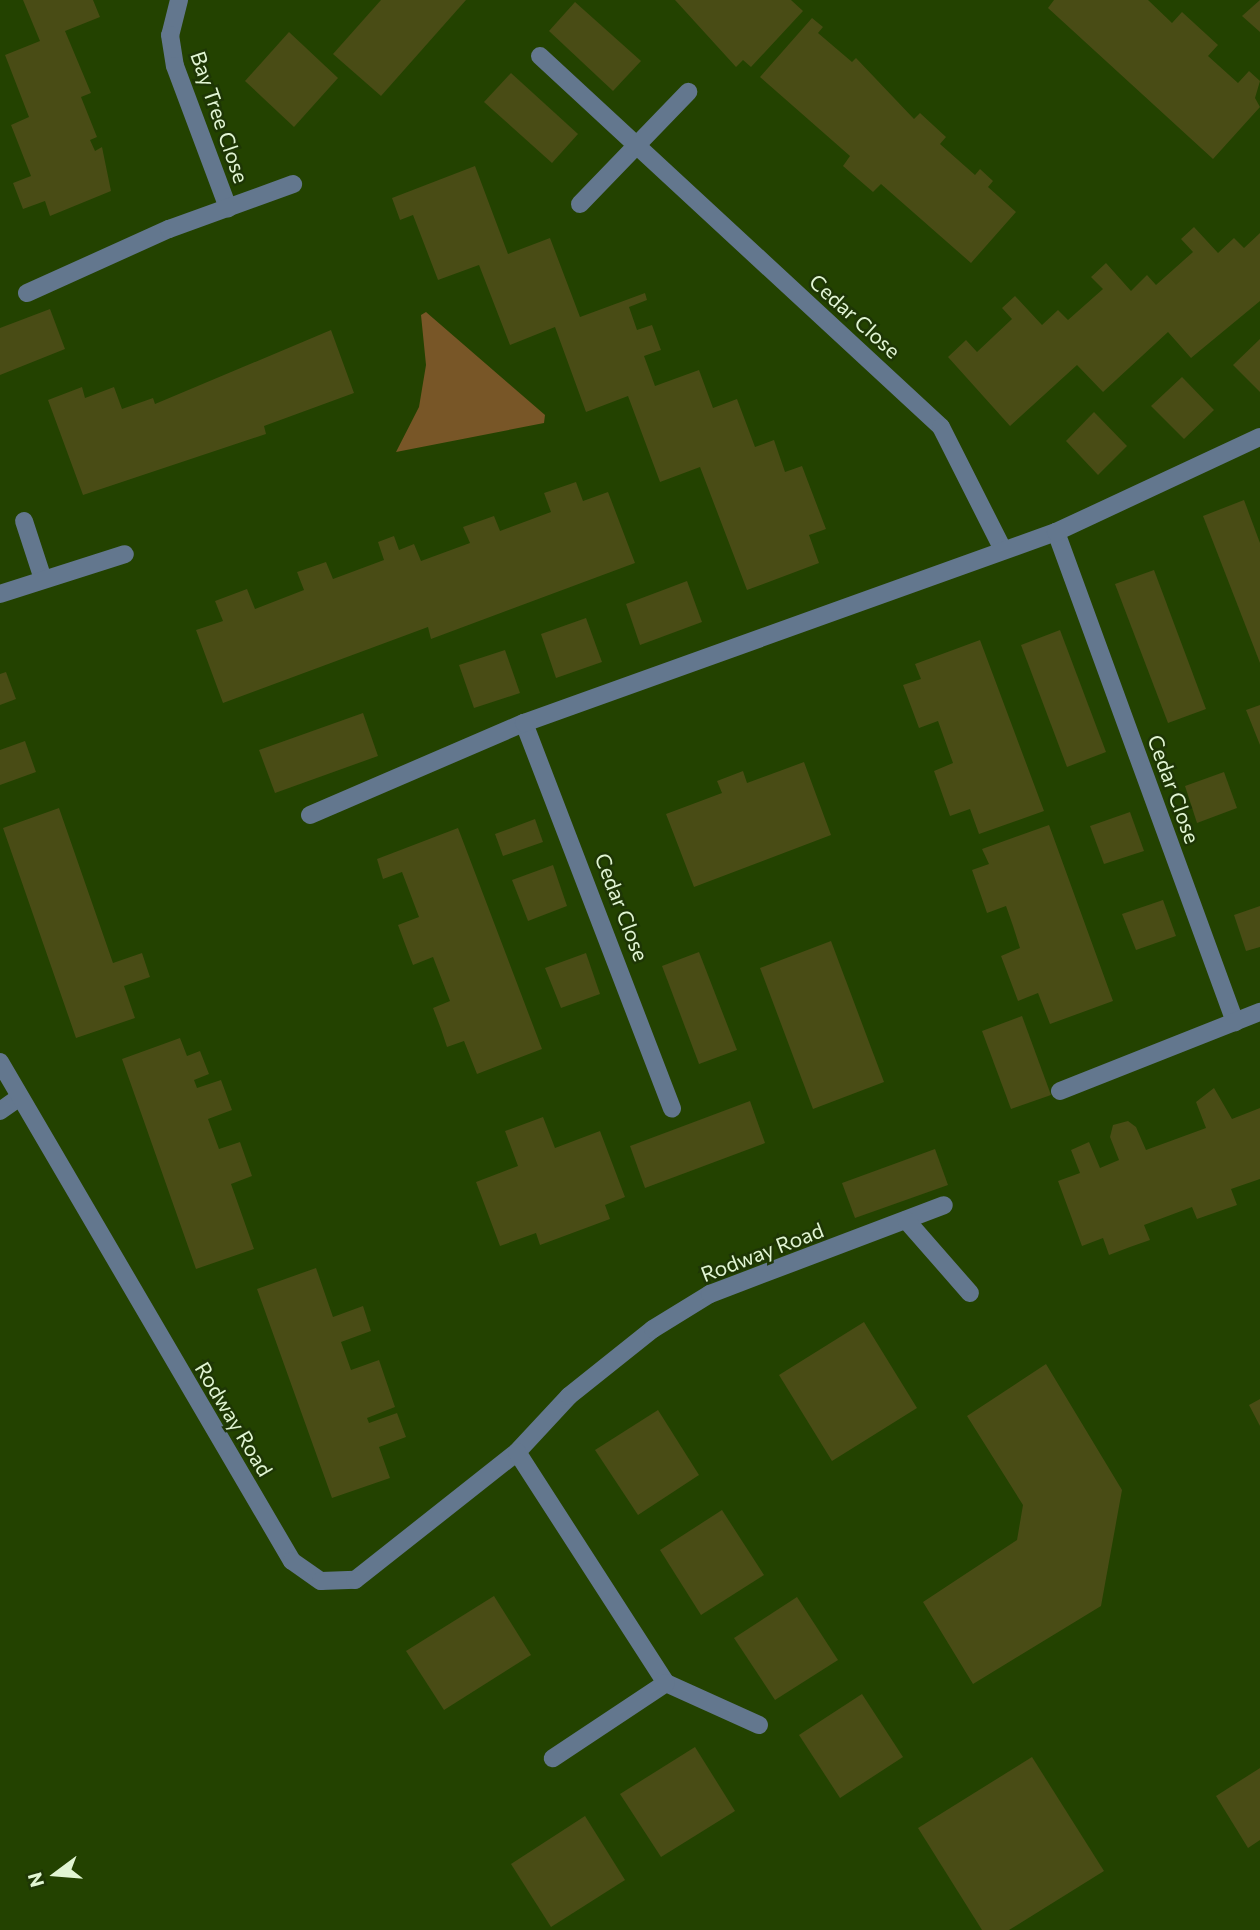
<!DOCTYPE html>
<style>
body{margin:0}
#map{position:relative;width:1260px;height:1930px;overflow:hidden;background:#234200;font-family:Commissioner,sans-serif}
div>[style]{position:absolute}
.green>*{inset:0;background:#785627}
.building>*{inset:0;background:#494c15}
.service>*{height:18px;margin:-9px;padding:0 9px;transform-origin:9px;border-radius:9px;background:#63778e}
.minor>*{height:18px;margin:-9px;padding:0 9px;transform-origin:9px;border-radius:9px;background:#63778e}
span{translate:-50% -50%;white-space:nowrap;text-align:center;line-height:1.15;-webkit-text-stroke:5px #1e3605;paint-order:stroke}
.street-label{font-size:21px;color:#e1f5d3}
.north{position:absolute;left:21px;top:1839px;width:70px;height:70px;-webkit-text-stroke:5px #1e3605;paint-order:stroke;rotate:254deg;font-size:19px;font-weight:700;line-height:28px;text-align:center;color:#e1f5d3}
.north::after{content:'';display:block;margin:auto;width:24px;height:32px;background:#e1f5d3;clip-path:polygon(50% 0,100% 100%,50% 72%,0 100%)}
</style>
<div id="map">
<div class="green">
<div style="clip-path:polygon(426px 312px,545px 415px,544px 423px,396px 452px,419px 407px,426px 365px,421px 315px)"></div>
</div>
<div class="building">
<div style="clip-path:polygon(23px 0,93px 0,100px 17px,65px 31px,91px 93px,81px 97px,97px 137px,90px 140px,95px 151px,102px 147px,111px 191px,50px 216px,45px 201px,23px 209px,13px 183px,31px 176px,11px 125px,29px 117px,5px 55px,40px 41px)"></div>
<div style="clip-path:polygon(381px 0,466px 0,381px 96px,333px 54px)"></div>
<div style="clip-path:polygon(675px 0,791px 0,803px 11px,751px 67px,743px 60px,736px 67px)"></div>
<div style="clip-path:polygon(1054px 0,1148px 0,1172px 23px,1182px 12px,1218px 45px,1208px 56px,1238px 83px,1249px 71px,1260px 81px,1255px 98px,1260px 107px,1213px 159px,1048px 8px)"></div>
<div style="clip-path:polygon(1260px 0,1260px 32px,1242px 16px)"></div>
<div style="clip-path:polygon(575px 2px,641px 61px,613px 91px,549px 31px)"></div>
<div style="clip-path:polygon(812px 18px,823px 27px,818px 33px,852px 62px,856px 58px,914px 119px,920px 113px,946px 137px,940px 144px,975px 175px,980px 169px,993px 181px,988px 187px,1016px 212px,971px 263px,881px 184px,873px 192px,843px 166px,850px 156px,760px 77px)"></div>
<div style="clip-path:polygon(289px 32px,338px 78px,294px 127px,245px 81px)"></div>
<div style="clip-path:polygon(511px 73px,578px 134px,552px 163px,484px 102px)"></div>
<div style="clip-path:polygon(475px 166px,508px 254px,550px 238px,580px 317px,645px 293px,647px 300px,629px 307px,637px 330px,652px 325px,661px 350px,644px 356px,655px 386px,699px 370px,713px 408px,737px 399px,755px 447px,774px 440px,785px 472px,802px 466px,826px 529px,809px 535px,819px 563px,747px 590px,700px 467px,660px 482px,628px 396px,586px 412px,555px 327px,510px 345px,479px 265px,438px 280px,413px 215px,400px 220px,392px 198px)"></div>
<div style="clip-path:polygon(1194px 227px,1218px 253px,1234px 238px,1244px 248px,1260px 233px,1260px 301px,1191px 358px,1168px 332px,1103px 392px,1077px 365px,1010px 426px,948px 357px,966px 340px,977px 352px,1012px 319px,1002px 308px,1015px 296px,1042px 325px,1058px 310px,1068px 320px,1103px 289px,1091px 277px,1106px 263px,1131px 291px,1147px 275px,1156px 285px,1193px 252px,1181px 239px)"></div>
<div style="clip-path:polygon(50px 309px,65px 349px,0 375px,0 328px)"></div>
<div style="clip-path:polygon(331px 330px,354px 393px,264px 426px,266px 434px,83px 495px,48px 400px,82px 387px,85px 398px,114px 387px,122px 409px,153px 398px,155px 404px)"></div>
<div style="clip-path:polygon(1260px 339px,1260px 392px,1233px 365px)"></div>
<div style="clip-path:polygon(1182px 377px,1214px 410px,1184px 439px,1151px 406px)"></div>
<div style="clip-path:polygon(1094px 412px,1127px 446px,1098px 475px,1066px 441px)"></div>
<div style="clip-path:polygon(576px 482px,583px 501px,608px 492px,635px 563px,431px 639px,428px 627px,223px 703px,196px 630px,223px 621px,215px 601px,247px 589px,255px 609px,304px 590px,297px 572px,326px 562px,333px 579px,384px 560px,378px 542px,394px 536px,399px 550px,414px 544px,421px 561px,470px 543px,463px 527px,494px 516px,500px 531px,551px 512px,544px 493px)"></div>
<div style="clip-path:polygon(1244px 500px,1260px 543px,1260px 663px,1203px 516px)"></div>
<div style="clip-path:polygon(1154px 570px,1206px 709px,1168px 723px,1115px 584px)"></div>
<div style="clip-path:polygon(687px 581px,702px 622px,640px 645px,626px 604px)"></div>
<div style="clip-path:polygon(586px 618px,602px 662px,556px 678px,541px 634px)"></div>
<div style="clip-path:polygon(1060px 630px,1106px 752px,1067px 767px,1021px 645px)"></div>
<div style="clip-path:polygon(980px 640px,1044px 811px,979px 834px,970px 809px,950px 816px,934px 771px,953px 763px,938px 721px,919px 728px,903px 685px,921px 679px,915px 664px)"></div>
<div style="clip-path:polygon(505px 650px,520px 693px,474px 708px,459px 665px)"></div>
<div style="clip-path:polygon(6px 672px,16px 699px,0 705px,0 674px)"></div>
<div style="clip-path:polygon(1260px 705px,1260px 745px,1246px 710px)"></div>
<div style="clip-path:polygon(363px 713px,378px 756px,275px 793px,259px 750px)"></div>
<div style="clip-path:polygon(25px 741px,36px 772px,0 785px,0 750px)"></div>
<div style="clip-path:polygon(804px 762px,831px 835px,694px 887px,666px 814px,722px 793px,717px 781px,743px 771px,747px 783px)"></div>
<div style="clip-path:polygon(1224px 772px,1237px 808px,1197px 823px,1185px 786px)"></div>
<div style="clip-path:polygon(59px 808px,113px 963px,142px 953px,150px 977px,124px 986px,135px 1018px,76px 1038px,3px 828px)"></div>
<div style="clip-path:polygon(1130px 812px,1144px 851px,1104px 864px,1090px 826px)"></div>
<div style="clip-path:polygon(535px 819px,543px 842px,503px 856px,495px 834px)"></div>
<div style="clip-path:polygon(1049px 825px,1113px 1001px,1050px 1024px,1038px 993px,1018px 1001px,1001px 956px,1020px 948px,1013px 926px,1006px 906px,987px 913px,972px 870px,989px 864px,982px 849px)"></div>
<div style="clip-path:polygon(458px 828px,542px 1049px,477px 1074px,464px 1041px,447px 1047px,441px 1029px,433px 1008px,450px 1001px,433px 957px,413px 965px,405px 944px,398px 925px,419px 917px,402px 872px,383px 879px,377px 859px)"></div>
<div style="clip-path:polygon(553px 865px,567px 906px,528px 921px,512px 880px)"></div>
<div style="clip-path:polygon(1163px 900px,1176px 936px,1136px 950px,1122px 914px)"></div>
<div style="clip-path:polygon(1260px 906px,1260px 947px,1246px 951px,1234px 915px)"></div>
<div style="clip-path:polygon(831px 941px,884px 1082px,813px 1109px,760px 968px)"></div>
<div style="clip-path:polygon(699px 952px,737px 1050px,699px 1064px,662px 966px)"></div>
<div style="clip-path:polygon(586px 953px,600px 994px,561px 1008px,545px 968px)"></div>
<div style="clip-path:polygon(1022px 1016px,1051px 1095px,1011px 1109px,982px 1031px)"></div>
<div style="clip-path:polygon(180px 1038px,187px 1056px,200px 1051px,209px 1074px,194px 1080px,197px 1088px,221px 1080px,232px 1110px,208px 1119px,219px 1149px,240px 1142px,252px 1176px,231px 1184px,254px 1249px,196px 1269px,122px 1059px)"></div>
<div style="clip-path:polygon(1214px 1088px,1232px 1119px,1260px 1108px,1260px 1179px,1231px 1189px,1237px 1205px,1197px 1219px,1192px 1207px,1144px 1225px,1150px 1240px,1130px 1247px,1109px 1255px,1103px 1238px,1082px 1246px,1058px 1181px,1080px 1173px,1071px 1150px,1089px 1142px,1100px 1168px,1119px 1160px,1110px 1137px,1113px 1125px,1128px 1121px,1136px 1127px,1146px 1150px,1206px 1128px,1196px 1102px)"></div>
<div style="clip-path:polygon(750px 1101px,765px 1143px,645px 1188px,630px 1146px)"></div>
<div style="clip-path:polygon(543px 1117px,555px 1148px,600px 1131px,625px 1197px,605px 1205px,610px 1219px,540px 1245px,536px 1233px,500px 1246px,476px 1182px,518px 1166px,505px 1131px)"></div>
<div style="clip-path:polygon(935px 1149px,948px 1185px,855px 1218px,842px 1183px)"></div>
<div style="clip-path:polygon(316px 1268px,333px 1317px,363px 1306px,371px 1331px,341px 1342px,351px 1370px,379px 1360px,395px 1407px,367px 1418px,369px 1423px,397px 1413px,406px 1437px,379px 1447px,390px 1478px,332px 1498px,257px 1289px)"></div>
<div style="clip-path:polygon(864px 1322px,917px 1408px,832px 1461px,779px 1375px)"></div>
<div style="clip-path:polygon(1046px 1364px,1122px 1490px,1101px 1606px,973px 1684px,923px 1602px,1017px 1540px,1023px 1505px,967px 1416px)"></div>
<div style="clip-path:polygon(1260px 1399px,1260px 1426px,1249px 1405px)"></div>
<div style="clip-path:polygon(658px 1410px,699px 1475px,638px 1515px,595px 1450px)"></div>
<div style="clip-path:polygon(722px 1510px,764px 1575px,701px 1615px,660px 1550px)"></div>
<div style="clip-path:polygon(494px 1596px,531px 1655px,444px 1710px,406px 1651px)"></div>
<div style="clip-path:polygon(797px 1597px,838px 1660px,775px 1700px,734px 1638px)"></div>
<div style="clip-path:polygon(862px 1694px,903px 1757px,840px 1798px,799px 1735px)"></div>
<div style="clip-path:polygon(695px 1747px,735px 1811px,661px 1857px,620px 1794px)"></div>
<div style="clip-path:polygon(1032px 1757px,1104px 1871px,1009px 1930px,982px 1930px,918px 1828px)"></div>
<div style="clip-path:polygon(1260px 1768px,1260px 1840px,1248px 1848px,1216px 1796px)"></div>
<div style="clip-path:polygon(585px 1816px,625px 1880px,551px 1927px,511px 1864px)"></div>
</div>
<div class="service">
<div style="left:27px;top:293px;width:156px;rotate:-24.3deg"></div>
<div style="left:24px;top:521px;width:61px;rotate:71.9deg"></div>
<div style="left:0;top:594px;width:131px;rotate:-17.7deg"></div>
<div style="left:0;top:1111px;width:24px;rotate:-35deg"></div>
<div style="left:666px;top:1683px;width:102px;rotate:24.3deg"></div>
</div>
<div class="minor">
<div style="left:179px;top:0;width:36px;rotate:104deg"></div>
<div style="left:170px;top:35px;width:31px;rotate:81deg"></div>
<div style="left:175px;top:66px;width:152px;rotate:69.5deg"></div>
<div style="left:540px;top:56px;width:546px;rotate:42.77deg"></div>
<div style="left:941px;top:427px;width:138px;rotate:63.2deg"></div>
<div style="left:580px;top:204px;width:156px;rotate:-46deg"></div>
<div style="left:169px;top:229px;width:132px;rotate:-19.9deg"></div>
<div style="left:1056px;top:532px;width:522px;rotate:69.93deg"></div>
<div style="left:524px;top:723px;width:413px;rotate:69deg"></div>
<div style="left:310px;top:815px;width:233px;rotate:-23.3deg"></div>
<div style="left:524px;top:723px;width:565px;rotate:-19.75deg"></div>
<div style="left:1056px;top:532px;width:225px;rotate:-25deg"></div>
<div style="left:0;top:1062px;width:578px;rotate:59.67deg"></div>
<div style="left:292px;top:1561px;width:35px;rotate:35deg"></div>
<div style="left:321px;top:1581px;width:34px;rotate:-2deg"></div>
<div style="left:355px;top:1580px;width:206px;rotate:-38.3deg"></div>
<div style="left:517px;top:1452px;width:76px;rotate:-47.1deg"></div>
<div style="left:569px;top:1396px;width:107px;rotate:-38.6deg"></div>
<div style="left:653px;top:1329px;width:67px;rotate:-31.6deg"></div>
<div style="left:710px;top:1294px;width:250px;rotate:-20.8deg"></div>
<div style="left:1060px;top:1091px;width:215px;rotate:-21.6deg"></div>
<div style="left:906px;top:1220px;width:97px;rotate:48.8deg"></div>
<div style="left:517px;top:1452px;width:275px;rotate:57.2deg"></div>
<div style="left:666px;top:1683px;width:136px;rotate:146.4deg"></div>
</div>
<div class="street-label">
<span style="left:220px;top:117px;rotate:71deg">Bay Tree Close</span>
<span style="left:855px;top:316px;rotate:42deg">Cedar Close</span>
<span style="left:1174px;top:789px;rotate:70deg">Cedar Close</span>
<span style="left:622px;top:907px;rotate:69deg">Cedar Close</span>
<span style="left:762px;top:1252px;rotate:-21deg">Rodway Road</span>
<span style="left:234px;top:1419px;rotate:59deg">Rodway Road</span>
</div>
<div class="north">N</div>
</div>
